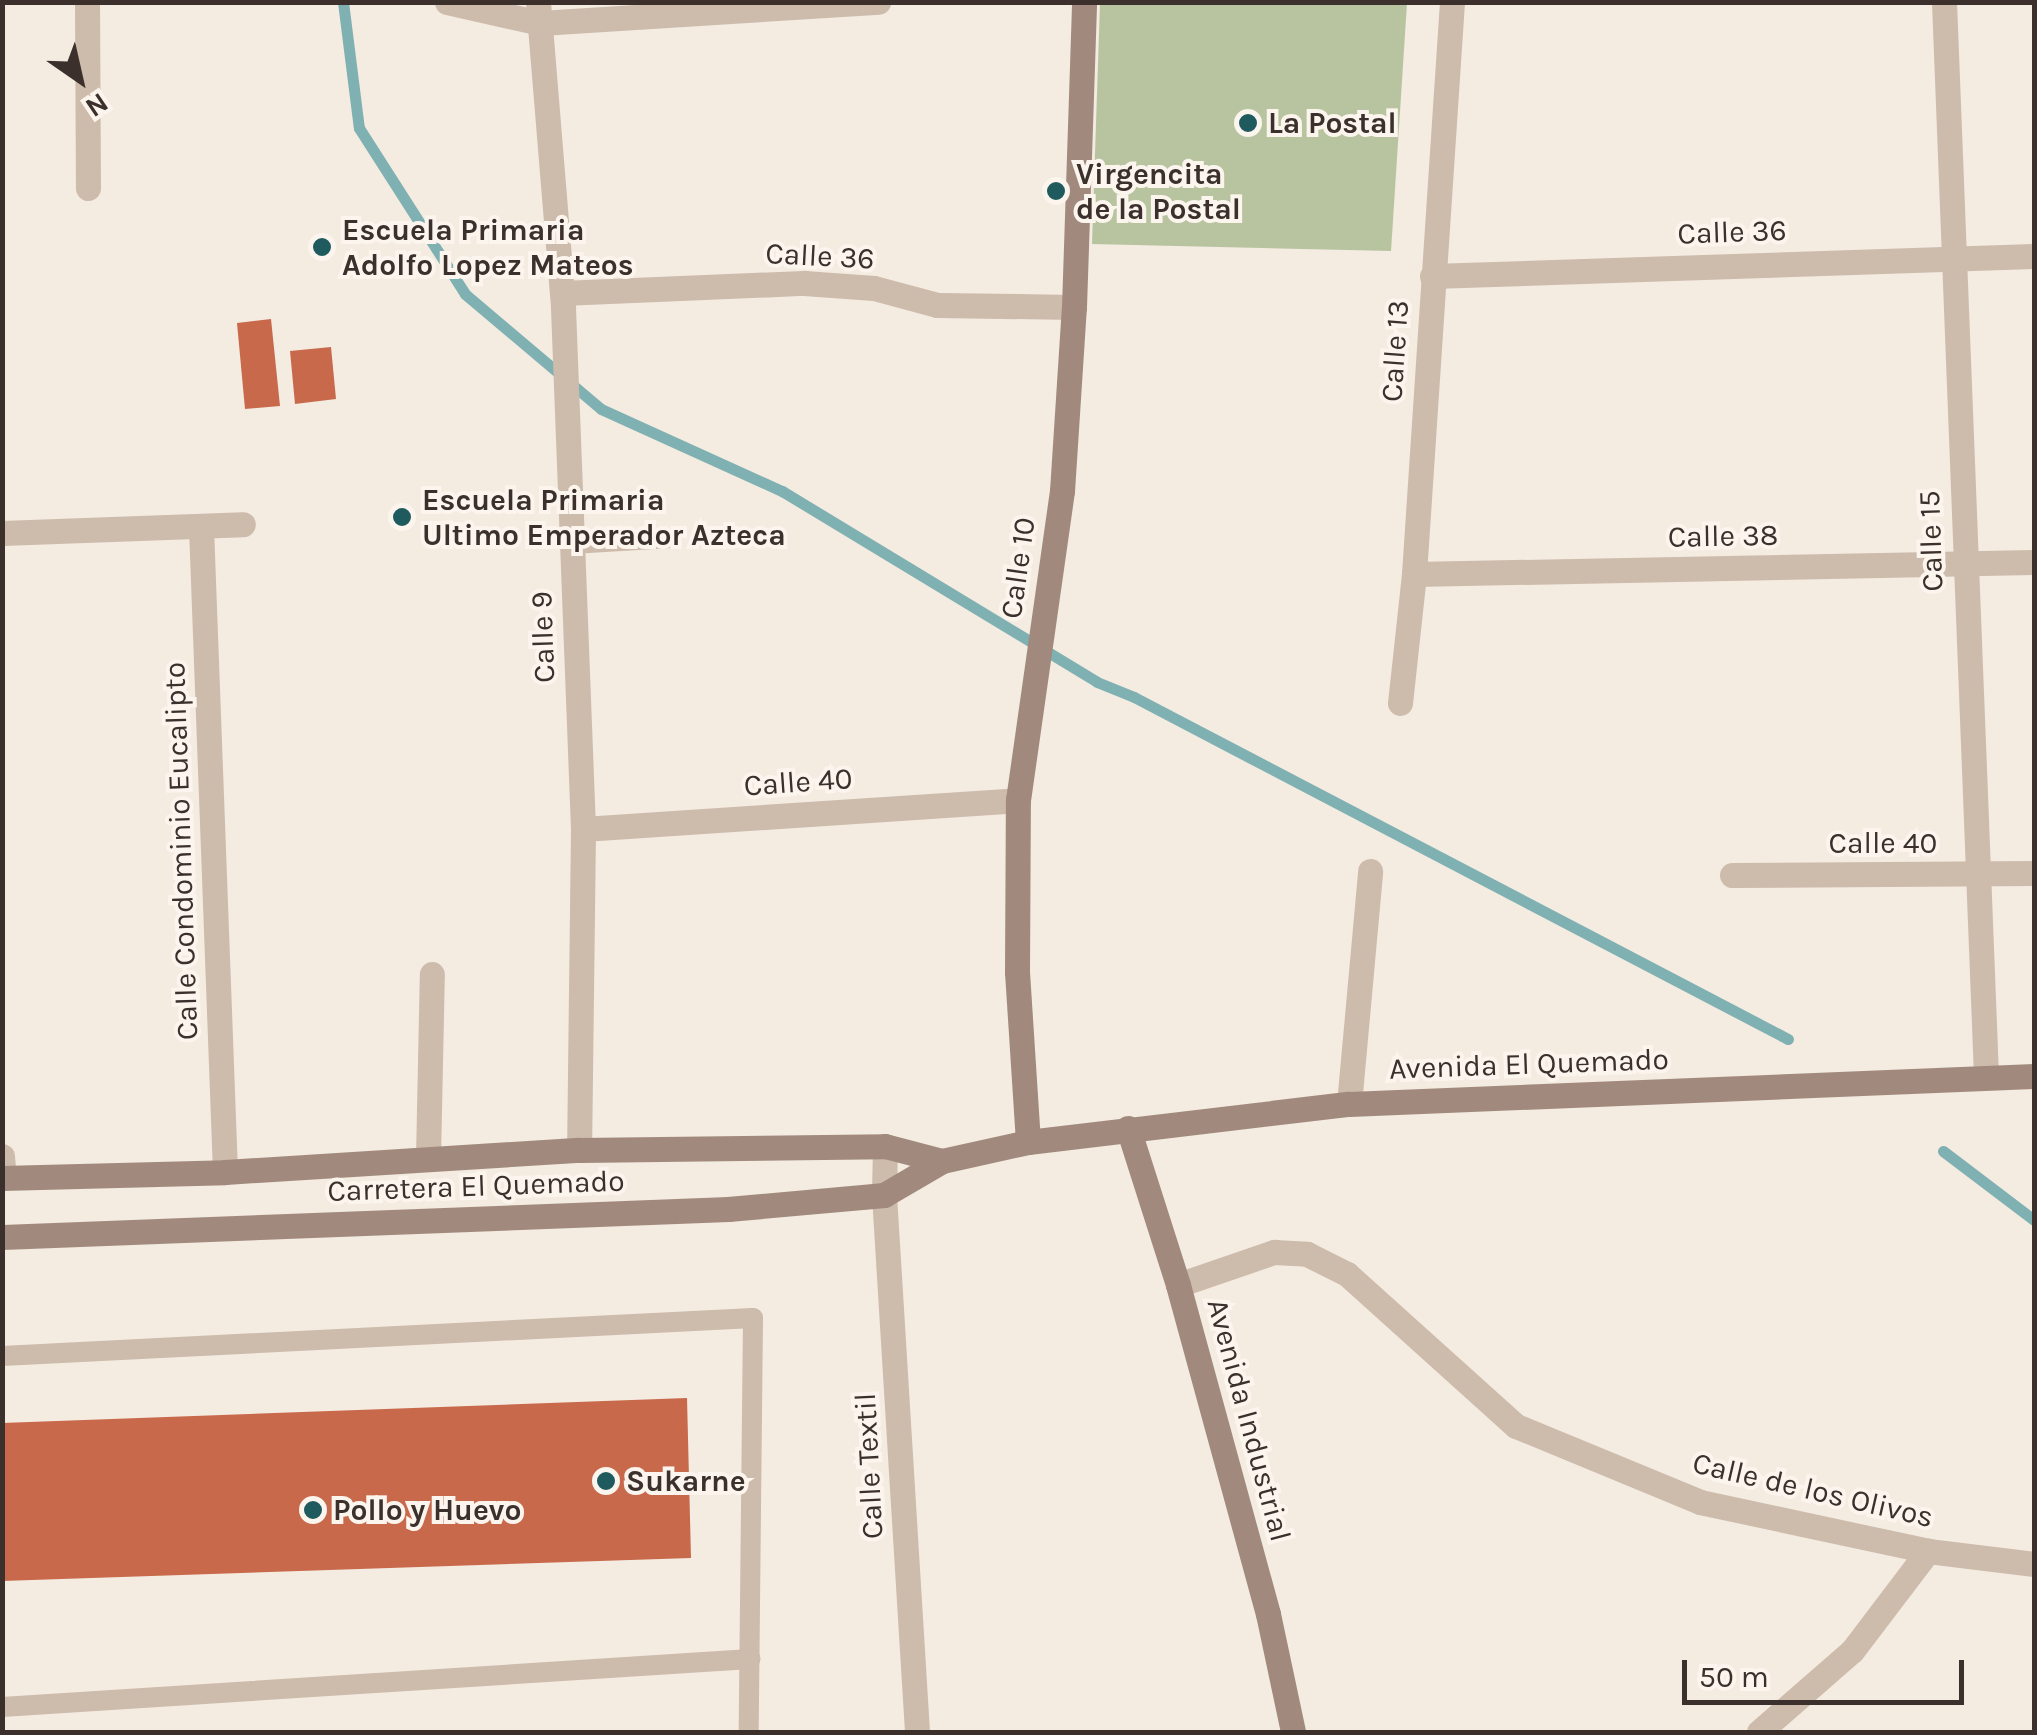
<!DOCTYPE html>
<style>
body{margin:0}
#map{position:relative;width:2037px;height:1735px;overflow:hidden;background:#f4ebe1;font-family:Karla,sans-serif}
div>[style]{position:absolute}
.green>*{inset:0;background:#b8c4a0}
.stream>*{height:11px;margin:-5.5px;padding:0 5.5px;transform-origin:5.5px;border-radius:5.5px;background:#7fb0b2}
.building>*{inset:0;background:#c8694b}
.lane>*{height:20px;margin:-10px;padding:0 10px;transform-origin:10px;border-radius:10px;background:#cdbbac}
.street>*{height:25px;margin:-12.5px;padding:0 12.5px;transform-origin:12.5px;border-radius:12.5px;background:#cdbbac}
.secondary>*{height:25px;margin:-12.5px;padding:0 12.5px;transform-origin:12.5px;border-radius:12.5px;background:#a18a7d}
.dots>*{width:28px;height:28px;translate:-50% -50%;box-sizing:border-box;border:5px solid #fbf5ee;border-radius:50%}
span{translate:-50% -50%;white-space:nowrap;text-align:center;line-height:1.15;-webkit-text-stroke:8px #fbf5ee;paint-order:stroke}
.poi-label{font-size:30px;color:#3b302b;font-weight:700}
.left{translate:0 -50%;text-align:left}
.street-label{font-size:30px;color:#3b302b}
.frame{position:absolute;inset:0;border:5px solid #3b302b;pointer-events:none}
.north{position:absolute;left:30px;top:30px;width:100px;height:100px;-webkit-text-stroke:8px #fbf5ee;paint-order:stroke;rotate:146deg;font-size:28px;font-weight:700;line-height:40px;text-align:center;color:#3b302b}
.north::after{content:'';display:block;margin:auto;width:35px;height:45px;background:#3b302b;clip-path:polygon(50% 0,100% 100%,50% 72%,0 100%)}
.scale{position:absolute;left:1682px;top:1660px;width:282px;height:45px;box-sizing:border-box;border:5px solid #3b302b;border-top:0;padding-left:12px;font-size:30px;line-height:35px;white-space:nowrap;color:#3b302b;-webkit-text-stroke:8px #fbf5ee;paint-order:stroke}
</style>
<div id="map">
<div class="green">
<div style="clip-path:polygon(1100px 3px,1407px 3px,1391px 251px,1092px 244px)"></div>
</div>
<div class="stream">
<div style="left:343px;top:2px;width:127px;rotate:82.8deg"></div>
<div style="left:359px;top:128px;width:197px;rotate:57.4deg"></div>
<div style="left:465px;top:294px;width:178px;rotate:40.2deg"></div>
<div style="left:601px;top:409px;width:199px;rotate:24.4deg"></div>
<div style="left:782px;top:491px;width:368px;rotate:31.2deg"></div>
<div style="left:1097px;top:682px;width:40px;rotate:22deg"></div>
<div style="left:1134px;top:697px;width:738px;rotate:27.61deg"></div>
<div style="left:1943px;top:1151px;width:114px;rotate:37.2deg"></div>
</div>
<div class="building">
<div style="clip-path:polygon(271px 319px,280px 406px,245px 409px,237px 323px)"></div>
<div style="clip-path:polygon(331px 347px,336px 399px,295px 404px,290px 351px)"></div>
<div style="clip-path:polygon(687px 1398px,691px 1558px,2px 1581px,2px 1423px)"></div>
</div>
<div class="lane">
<div style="left:572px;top:544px;width:99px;rotate:-3.5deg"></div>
<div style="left:2px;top:1356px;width:752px;rotate:-2.9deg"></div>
<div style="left:753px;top:1318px;width:414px;rotate:90.6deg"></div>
<div style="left:2px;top:1707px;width:750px;rotate:-3.67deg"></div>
</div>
<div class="street">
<div style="left:87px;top:2px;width:186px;rotate:89.7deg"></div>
<div style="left:447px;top:2px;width:95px;rotate:12.7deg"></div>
<div style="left:540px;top:23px;width:339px;rotate:-3.6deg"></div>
<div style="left:538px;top:2px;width:307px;rotate:85.3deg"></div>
<div style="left:563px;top:308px;width:521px;rotate:87.8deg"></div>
<div style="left:583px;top:829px;width:321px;rotate:90.7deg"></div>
<div style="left:1944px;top:2px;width:1076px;rotate:87.76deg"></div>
<div style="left:1432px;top:276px;width:602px;rotate:-1.9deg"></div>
<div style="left:562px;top:293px;width:242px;rotate:-2.4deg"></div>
<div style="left:804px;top:283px;width:70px;rotate:4.1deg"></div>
<div style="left:874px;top:288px;width:65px;rotate:15.1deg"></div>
<div style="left:937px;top:305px;width:137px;rotate:0.8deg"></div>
<div style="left:201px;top:527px;width:645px;rotate:87.87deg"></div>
<div style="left:2px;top:533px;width:241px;rotate:-2.1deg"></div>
<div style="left:1414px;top:574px;width:620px;rotate:-1.11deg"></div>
<div style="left:1400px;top:703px;width:130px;rotate:-83.8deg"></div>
<div style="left:1414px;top:574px;width:573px;rotate:-86.2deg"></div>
<div style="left:583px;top:829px;width:436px;rotate:-3.8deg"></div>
<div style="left:1732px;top:875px;width:302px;rotate:-0.4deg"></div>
<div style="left:1349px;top:1104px;width:234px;rotate:-84.8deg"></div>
<div style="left:885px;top:1146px;width:49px;rotate:91.2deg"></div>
<div style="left:884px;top:1195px;width:538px;rotate:86.48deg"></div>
<div style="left:2px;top:1156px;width:22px;rotate:85deg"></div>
<div style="left:428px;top:1158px;width:184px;rotate:-88.8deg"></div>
<div style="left:1178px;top:1285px;width:102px;rotate:-19deg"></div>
<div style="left:1274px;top:1252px;width:33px;rotate:3deg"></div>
<div style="left:1307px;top:1254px;width:45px;rotate:26.6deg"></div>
<div style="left:1347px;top:1274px;width:227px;rotate:42deg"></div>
<div style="left:1516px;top:1426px;width:199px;rotate:22.4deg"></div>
<div style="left:1700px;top:1502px;width:233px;rotate:12.1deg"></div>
<div style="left:1928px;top:1551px;width:107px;rotate:7deg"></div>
<div style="left:1759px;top:1732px;width:123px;rotate:-41.1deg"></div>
<div style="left:1852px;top:1651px;width:126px;rotate:-52.8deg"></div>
</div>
<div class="secondary">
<div style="left:1128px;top:1128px;width:165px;rotate:72.3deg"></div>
<div style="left:1178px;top:1285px;width:341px;rotate:74.7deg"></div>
<div style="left:1268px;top:1614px;width:121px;rotate:78deg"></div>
<div style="left:1028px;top:1142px;width:170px;rotate:-93.7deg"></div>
<div style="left:1017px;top:972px;width:172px;rotate:-89.7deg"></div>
<div style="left:1018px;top:800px;width:312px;rotate:-81.9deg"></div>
<div style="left:1062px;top:491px;width:184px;rotate:-86.3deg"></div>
<div style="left:1074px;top:307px;width:305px;rotate:-88.1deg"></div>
<div style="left:2px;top:1178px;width:223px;rotate:-1.5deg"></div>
<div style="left:225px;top:1172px;width:355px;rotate:-3.6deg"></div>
<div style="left:579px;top:1150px;width:306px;rotate:-0.7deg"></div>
<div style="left:885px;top:1146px;width:59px;rotate:14.7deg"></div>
<div style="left:2px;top:1237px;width:727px;rotate:-2.21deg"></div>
<div style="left:728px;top:1209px;width:157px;rotate:-5.1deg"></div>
<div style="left:884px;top:1195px;width:67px;rotate:-30.4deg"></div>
<div style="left:942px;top:1161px;width:88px;rotate:-12.5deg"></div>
<div style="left:1028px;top:1142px;width:323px;rotate:-6.8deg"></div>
<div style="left:1349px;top:1104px;width:686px;rotate:-2.34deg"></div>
</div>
<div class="dots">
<div style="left:1248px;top:123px;background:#1f5a5e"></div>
<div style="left:1056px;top:191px;background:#1f5a5e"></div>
<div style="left:322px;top:247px;background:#1f5a5e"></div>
<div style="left:402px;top:517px;background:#1f5a5e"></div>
<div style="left:606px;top:1481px;background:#1f5a5e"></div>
<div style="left:313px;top:1510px;background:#1f5a5e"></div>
</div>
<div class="poi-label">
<span class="left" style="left:1268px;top:123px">La Postal</span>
<span class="left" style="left:1076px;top:191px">Virgencita<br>de la Postal</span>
<span class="left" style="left:342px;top:247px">Escuela Primaria<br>Adolfo Lopez Mateos</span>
<span class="left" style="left:422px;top:517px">Escuela Primaria<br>Ultimo Emperador Azteca</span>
<span class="left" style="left:626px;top:1481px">Sukarne</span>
<span class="left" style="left:333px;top:1510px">Pollo y Huevo</span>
</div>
<div class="street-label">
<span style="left:1732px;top:232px;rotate:-2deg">Calle 36</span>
<span style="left:820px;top:256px;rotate:3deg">Calle 36</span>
<span style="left:1395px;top:351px;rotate:-86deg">Calle 13</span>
<span style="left:1723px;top:536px;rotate:-1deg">Calle 38</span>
<span style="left:1931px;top:541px;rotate:-92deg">Calle 15</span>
<span style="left:1018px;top:568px;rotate:-82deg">Calle 10</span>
<span style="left:543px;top:637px;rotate:-92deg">Calle 9</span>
<span style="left:798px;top:782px;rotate:-4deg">Calle 40</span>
<span style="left:1883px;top:843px">Calle 40</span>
<span style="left:181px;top:851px;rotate:-92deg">Calle Condominio Eucalipto</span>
<span style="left:1529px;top:1064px;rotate:-2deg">Avenida El Quemado</span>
<span style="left:476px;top:1186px;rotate:-2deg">Carretera El Quemado</span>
<span style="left:1249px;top:1420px;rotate:75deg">Avenida Industrial</span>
<span style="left:869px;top:1466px;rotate:-93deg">Calle Textil</span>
<span style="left:1813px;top:1490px;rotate:13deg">Calle de los Olivos</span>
</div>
<div class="frame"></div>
<div class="north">N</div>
<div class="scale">50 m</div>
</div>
